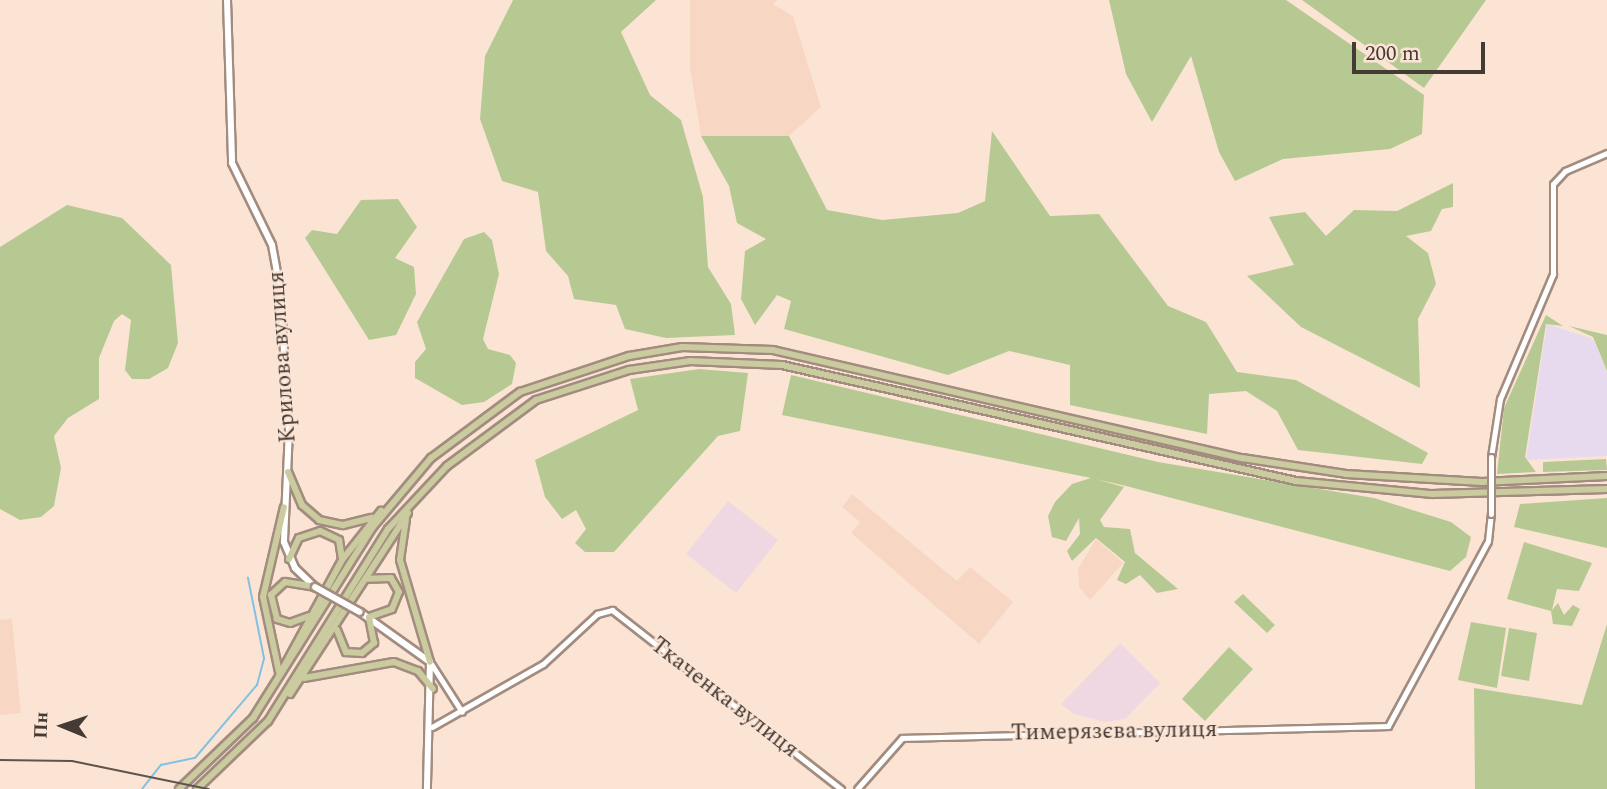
<!DOCTYPE html>
<meta charset="utf-8">
<style>
body{margin:0}
#map{position:relative;width:1607px;height:789px;overflow:hidden;background:#fce4d5;font-family:Spectral,serif}
div>[style]{position:absolute}
.commercial>*{inset:0;background:#e7daee}
.built>*{inset:0;background:#f7d7c4}
.education>*{inset:0;background:#f0d8e3}
.green>*{inset:0;background:#b7c992}
.stream>*{height:2px;margin:-1px;padding:0 1px;transform-origin:1px;border-radius:1px;background:#81c1e1}
.roads{filter:drop-shadow(2px 0 #a28c7f) drop-shadow(-2px 0 #a28c7f) drop-shadow(0 2px #a28c7f) drop-shadow(0 -2px #a28c7f)}
.tertiary>*{height:5px;margin:-2.5px;padding:0 2.5px;transform-origin:2.5px;border-radius:2.5px;background:#fff}
.secondary>*{height:6px;margin:-3px;padding:0 3px;transform-origin:3px;border-radius:3px;background:#fff}
.primary>*{height:6px;margin:-3px;padding:0 3px;transform-origin:3px;border-radius:3px;background:#cacb9f}
.rail>*{height:2px;margin:-1px;padding:0 1px;transform-origin:1px;border-radius:1px;background:#5f544d}
.bridges{filter:drop-shadow(2px 0 #a28c7f) drop-shadow(-2px 0 #a28c7f) drop-shadow(0 2px #a28c7f) drop-shadow(0 -2px #a28c7f)}
.tertiary-bridge>*{height:5px;margin:-2.5px;padding:0 2.5px;transform-origin:2.5px;border-radius:2.5px;background:#fff}
.secondary-bridge>*{height:6px;margin:-3px;padding:0 3px;transform-origin:3px;border-radius:3px;background:#fff}
span{translate:-50% -50%;white-space:nowrap;text-align:center;line-height:1.15;-webkit-text-stroke:5px #fce4d5;paint-order:stroke}
.street-label{font-size:23px;color:#443b35}
.north{position:absolute;left:28px;top:691px;width:70px;height:70px;-webkit-text-stroke:5px #fce4d5;paint-order:stroke;rotate:272deg;font-size:19px;font-weight:700;line-height:28px;text-align:center;color:#443b35}
.north::after{content:'';display:block;margin:auto;width:24px;height:32px;background:#443b35;clip-path:polygon(50% 0,100% 100%,50% 72%,0 100%)}
.scale{position:absolute;left:1352px;top:42px;width:133px;height:32px;box-sizing:border-box;border:4px solid #443b35;border-top:0;padding-left:9px;font-size:21px;line-height:24px;white-space:nowrap;color:#443b35;-webkit-text-stroke:5px #fce4d5;paint-order:stroke}
</style>
<div id="map">
<div class="commercial">
<div style="clip-path:polygon(1547px 324px,1593px 339px,1607px 371px,1607px 456px,1526px 460px)"></div>
</div>
<div class="built">
<div style="clip-path:polygon(690px 0,777px 0,773px 4px,793px 16px,821px 107px,789px 136px,701px 136px,690px 67px)"></div>
<div style="clip-path:polygon(852px 494px,957px 581px,970px 567px,1013px 602px,979px 644px,851px 533px,860px 522px,842px 507px)"></div>
<div style="clip-path:polygon(1096px 539px,1123px 563px,1090px 600px,1079px 587px,1078px 569px)"></div>
<div style="clip-path:polygon(12px 619px,21px 713px,0 715px,0 620px)"></div>
</div>
<div class="education">
<div style="clip-path:polygon(728px 501px,778px 540px,736px 593px,686px 554px)"></div>
<div style="clip-path:polygon(1120px 643px,1160px 683px,1125px 719px,1105px 722px,1074px 714px,1061px 704px)"></div>
</div>
<div class="green">
<div style="clip-path:polygon(513px 0,656px 0,621px 32px,650px 95px,681px 120px,703px 197px,708px 267px,731px 304px,735px 335px,666px 338px,625px 329px,616px 305px,574px 299px,568px 276px,546px 251px,538px 192px,502px 181px,480px 119px,485px 56px)"></div>
<div style="clip-path:polygon(1109px 0,1286px 0,1424px 95px,1422px 134px,1390px 149px,1283px 159px,1235px 181px,1219px 152px,1191px 56px,1152px 122px,1126px 74px)"></div>
<div style="clip-path:polygon(1302px 0,1486px 0,1424px 88px)"></div>
<div style="clip-path:polygon(992px 131px,1050px 216px,1099px 214px,1168px 306px,1206px 322px,1237px 372px,1296px 380px,1428px 453px,1422px 464px,1298px 450px,1277px 411px,1246px 391px,1209px 394px,1207px 434px,1070px 405px,1070px 365px,1009px 351px,948px 375px,784px 329px,791px 301px,777px 295px,755px 325px,741px 299px,745px 251px,766px 239px,737px 223px,729px 186px,701px 136px,789px 136px,827px 210px,882px 220px,958px 213px,985px 201px)"></div>
<div style="clip-path:polygon(1453px 183px,1453px 207px,1442px 209px,1431px 231px,1406px 236px,1428px 253px,1436px 284px,1418px 319px,1420px 388px,1301px 327px,1247px 276px,1294px 265px,1269px 217px,1305px 212px,1326px 236px,1354px 210px,1397px 211px)"></div>
<div style="clip-path:polygon(398px 199px,417px 227px,395px 258px,414px 267px,416px 294px,396px 335px,369px 340px,305px 238px,312px 230px,337px 234px,361px 200px)"></div>
<div style="clip-path:polygon(67px 205px,122px 218px,171px 265px,178px 343px,168px 368px,149px 379px,132px 379px,125px 370px,131px 320px,122px 314px,114px 321px,99px 358px,99px 399px,68px 418px,54px 436px,61px 468px,54px 506px,41px 517px,20px 520px,0 509px,0 247px)"></div>
<div style="clip-path:polygon(484px 232px,492px 240px,499px 274px,483px 339px,488px 349px,510px 355px,516px 363px,512px 384px,484px 402px,462px 405px,415px 378px,415px 362px,426px 349px,417px 322px,464px 239px)"></div>
<div style="clip-path:polygon(1546px 315px,1563px 326px,1546px 324px,1525px 457px,1536px 472px,1497px 474px,1504px 408px)"></div>
<div style="clip-path:polygon(1569px 326px,1607px 335px,1607px 371px,1593px 337px)"></div>
<div style="clip-path:polygon(699px 369px,748px 373px,740px 431px,718px 436px,614px 552px,585px 552px,575px 543px,586px 529px,576px 510px,562px 519px,545px 497px,535px 460px,638px 410px,630px 379px)"></div>
<div style="clip-path:polygon(791px 375px,1158px 462px,1374px 498px,1451px 522px,1471px 537px,1466px 557px,1450px 571px,1126px 486px,1095px 479px,1124px 487px,1100px 520px,1104px 527px,1130px 529px,1135px 553px,1178px 589px,1157px 593px,1140px 575px,1126px 584px,1117px 580px,1125px 562px,1096px 538px,1072px 561px,1067px 551px,1080px 534px,1079px 518px,1066px 541px,1052px 537px,1048px 516px,1055px 502px,1072px 484px,1091px 478px,782px 415px)"></div>
<div style="clip-path:polygon(1606px 459px,1607px 470px,1543px 472px,1543px 462px)"></div>
<div style="clip-path:polygon(1607px 498px,1607px 548px,1514px 527px,1520px 504px)"></div>
<div style="clip-path:polygon(1524px 542px,1592px 563px,1579px 591px,1557px 589px,1552px 610px,1558px 603px,1564px 615px,1573px 605px,1580px 609px,1572px 626px,1553px 624px,1551px 611px,1507px 599px)"></div>
<div style="clip-path:polygon(1243px 594px,1275px 625px,1267px 633px,1234px 602px)"></div>
<div style="clip-path:polygon(1471px 622px,1506px 628px,1497px 688px,1458px 680px)"></div>
<div style="clip-path:polygon(1607px 624px,1607px 789px,1475px 789px,1474px 688px,1582px 705px)"></div>
<div style="clip-path:polygon(1509px 628px,1537px 633px,1529px 681px,1501px 676px)"></div>
<div style="clip-path:polygon(1229px 647px,1253px 669px,1205px 721px,1182px 699px)"></div>
</div>
<div class="stream">
<div style="left:142px;top:789px;width:31px;rotate:-52deg"></div>
<div style="left:161px;top:765px;width:35px;rotate:-12deg"></div>
<div style="left:195px;top:758px;width:96px;rotate:-49.7deg"></div>
<div style="left:257px;top:685px;width:28px;rotate:-75deg"></div>
<div style="left:264px;top:658px;width:82px;rotate:-101.3deg"></div>
</div>
<div class="roads">
<div class="tertiary">
<div style="left:1491px;top:457px;width:59px;rotate:-81.2deg"></div>
<div style="left:1500px;top:399px;width:136px;rotate:-67deg"></div>
<div style="left:1553px;top:274px;width:90px;rotate:-90deg"></div>
<div style="left:1553px;top:184px;width:18px;rotate:-47deg"></div>
<div style="left:1565px;top:171px;width:46px;rotate:-23.2deg"></div>
<div style="left:430px;top:662px;width:59px;rotate:57.4deg"></div>
<div style="left:432px;top:727px;width:128px;rotate:-29.6deg"></div>
<div style="left:543px;top:664px;width:74px;rotate:-42.8deg"></div>
<div style="left:597px;top:614px;width:16px;rotate:-15deg"></div>
<div style="left:612px;top:610px;width:291px;rotate:38deg"></div>
<div style="left:857px;top:789px;width:68px;rotate:-48.6deg"></div>
<div style="left:902px;top:738px;width:486px;rotate:-1.4deg"></div>
<div style="left:1388px;top:726px;width:210px;rotate:-61.6deg"></div>
<div style="left:1488px;top:541px;width:27px;rotate:-84deg"></div>
</div>
<div class="secondary">
<div style="left:227px;top:0;width:163px;rotate:88.2deg"></div>
<div style="left:232px;top:163px;width:91px;rotate:64deg"></div>
<div style="left:272px;top:245px;width:45px;rotate:79.7deg"></div>
<div style="left:280px;top:289px;width:141px;rotate:86.3deg"></div>
<div style="left:289px;top:430px;width:112px;rotate:92.6deg"></div>
<div style="left:284px;top:542px;width:28px;rotate:67deg"></div>
<div style="left:295px;top:568px;width:28px;rotate:44deg"></div>
<div style="left:360px;top:612px;width:86px;rotate:35.5deg"></div>
<div style="left:430px;top:662px;width:127px;rotate:91.4deg"></div>
</div>
<div class="primary">
<div style="left:288px;top:472px;width:36px;rotate:67deg"></div>
<div style="left:302px;top:505px;width:23px;rotate:41deg"></div>
<div style="left:319px;top:520px;width:25px;rotate:12deg"></div>
<div style="left:343px;top:525px;width:30px;rotate:-14deg"></div>
<div style="left:406px;top:519px;width:41px;rotate:98.3deg"></div>
<div style="left:400px;top:560px;width:106px;rotate:73.6deg"></div>
<div style="left:289px;top:559px;width:23px;rotate:-65deg"></div>
<div style="left:299px;top:538px;width:22px;rotate:-18deg"></div>
<div style="left:320px;top:531px;width:21px;rotate:25deg"></div>
<div style="left:339px;top:540px;width:18px;rotate:81deg"></div>
<div style="left:309px;top:616px;width:20px;rotate:160deg"></div>
<div style="left:290px;top:623px;width:14px;rotate:-163deg"></div>
<div style="left:277px;top:619px;width:25px;rotate:-104deg"></div>
<div style="left:271px;top:595px;width:19px;rotate:-43deg"></div>
<div style="left:285px;top:582px;width:30px;rotate:9deg"></div>
<div style="left:337px;top:630px;width:24px;rotate:68deg"></div>
<div style="left:346px;top:652px;width:16px;rotate:4deg"></div>
<div style="left:362px;top:653px;width:16px;rotate:-40deg"></div>
<div style="left:374px;top:643px;width:26px;rotate:-101deg"></div>
<div style="left:369px;top:617px;width:24px;rotate:-19deg"></div>
<div style="left:392px;top:609px;width:18px;rotate:-68deg"></div>
<div style="left:399px;top:592px;width:16px;rotate:-120deg"></div>
<div style="left:391px;top:578px;width:24px;rotate:178deg"></div>
<div style="left:279px;top:672px;width:77px;rotate:-102deg"></div>
<div style="left:263px;top:597px;width:92px;rotate:-76.9deg"></div>
<div style="left:279px;top:676px;width:132px;rotate:-61.5deg"></div>
<div style="left:342px;top:560px;width:63px;rotate:-51.5deg"></div>
<div style="left:304px;top:678px;width:91px;rotate:-10.1deg"></div>
<div style="left:394px;top:662px;width:26px;rotate:21deg"></div>
<div style="left:418px;top:671px;width:23px;rotate:50deg"></div>
<div style="left:290px;top:694px;width:216px;rotate:-56.9deg"></div>
<div style="left:179px;top:789px;width:103px;rotate:-43.8deg"></div>
<div style="left:253px;top:718px;width:224px;rotate:-57.9deg"></div>
<div style="left:372px;top:528px;width:92px;rotate:-49.9deg"></div>
<div style="left:431px;top:458px;width:111px;rotate:-36.6deg"></div>
<div style="left:520px;top:392px;width:115px;rotate:-18.3deg"></div>
<div style="left:629px;top:356px;width:54px;rotate:-9.6deg"></div>
<div style="left:682px;top:347px;width:91px;rotate:1.9deg"></div>
<div style="left:773px;top:350px;width:481px;rotate:13deg"></div>
<div style="left:1242px;top:458px;width:105px;rotate:8.7deg"></div>
<div style="left:1346px;top:474px;width:136px;rotate:3.4deg"></div>
<div style="left:1482px;top:482px;width:125px;rotate:-2.7deg"></div>
<div style="left:197px;top:789px;width:98px;rotate:-43.8deg"></div>
<div style="left:268px;top:721px;width:226px;rotate:-58deg"></div>
<div style="left:388px;top:529px;width:86px;rotate:-46.9deg"></div>
<div style="left:447px;top:466px;width:111px;rotate:-36.6deg"></div>
<div style="left:536px;top:400px;width:98px;rotate:-17.9deg"></div>
<div style="left:629px;top:370px;width:62px;rotate:-8.4deg"></div>
<div style="left:690px;top:361px;width:92px;rotate:2.5deg"></div>
<div style="left:782px;top:365px;width:527px;rotate:12.72deg"></div>
<div style="left:1296px;top:481px;width:137px;rotate:5.5deg"></div>
<div style="left:1432px;top:494px;width:175px;rotate:-1.6deg"></div>
</div>
</div>
<div class="rail">
<div style="left:0;top:760px;width:72px;rotate:0.8deg"></div>
<div style="left:72px;top:761px;width:140px;rotate:11.6deg"></div>
</div>
<div class="bridges">
<div class="tertiary-bridge">
<div style="left:1491px;top:457px;width:57px;rotate:90deg"></div>
</div>
<div class="secondary-bridge">
<div style="left:315px;top:587px;width:51px;rotate:29.1deg"></div>
</div>
</div>
<div class="street-label">
<span style="left:283px;top:357px;rotate:-94deg">Крилова вулиця</span>
<span style="left:724px;top:698px;rotate:38deg">Ткаченка вулиця</span>
<span style="left:1114px;top:732px;rotate:-1deg">Тимерязєва вулиця</span>
</div>
<div class="north">Пн</div>
<div class="scale">200 m</div>
</div>
